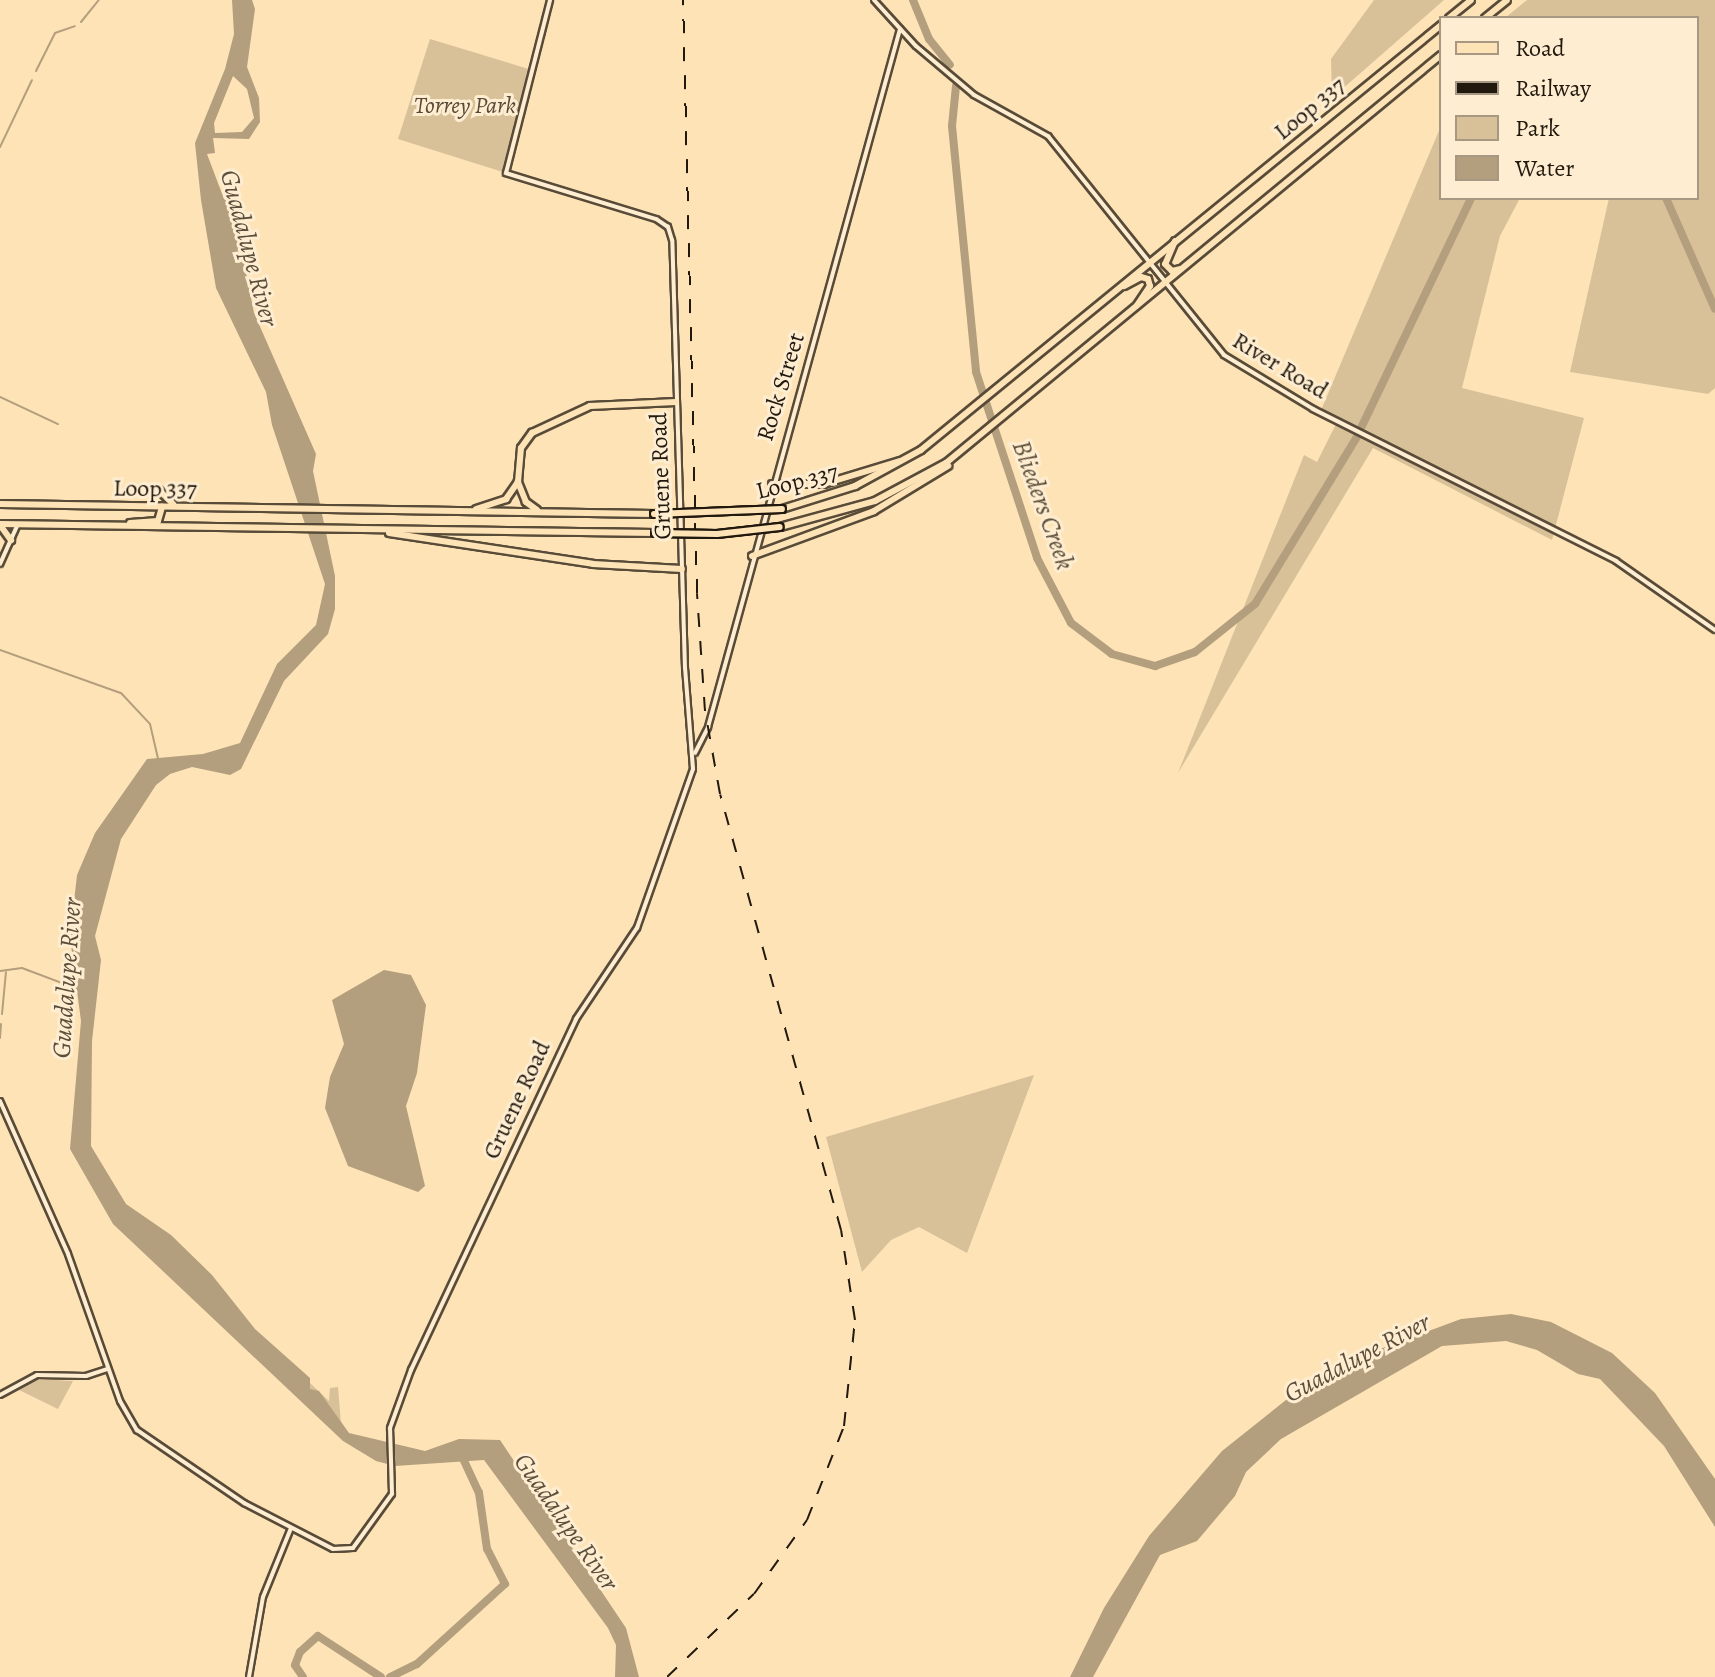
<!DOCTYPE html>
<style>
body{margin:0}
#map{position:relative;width:1715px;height:1677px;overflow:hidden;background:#fee3b6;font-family:Alegreya,serif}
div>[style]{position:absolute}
.green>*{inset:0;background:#d8c099}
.water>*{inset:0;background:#b39e7d}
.stream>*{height:2px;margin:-1px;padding:0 1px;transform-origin:1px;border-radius:1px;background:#b39e7d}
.river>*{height:8px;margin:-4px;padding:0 4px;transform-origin:4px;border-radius:4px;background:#b39e7d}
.roads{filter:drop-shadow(2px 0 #584b38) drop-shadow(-2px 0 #584b38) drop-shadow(0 2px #584b38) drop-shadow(0 -2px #584b38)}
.tertiary>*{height:4px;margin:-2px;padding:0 2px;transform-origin:2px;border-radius:2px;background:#feedd0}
.primary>*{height:6px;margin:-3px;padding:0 3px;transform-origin:3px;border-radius:3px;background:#fee3b6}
.rail>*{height:2px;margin-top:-1px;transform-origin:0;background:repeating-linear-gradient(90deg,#21180e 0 14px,transparent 0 28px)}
.bridges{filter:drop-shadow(2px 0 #21180e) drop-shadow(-2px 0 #21180e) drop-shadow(0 2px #21180e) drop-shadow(0 -2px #21180e)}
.primary-bridge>*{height:6px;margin:-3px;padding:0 3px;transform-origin:3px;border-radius:3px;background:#fee3b6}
span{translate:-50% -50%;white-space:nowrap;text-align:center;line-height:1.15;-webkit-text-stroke:6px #feedd0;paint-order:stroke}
.park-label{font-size:24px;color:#584a38;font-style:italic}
.street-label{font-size:24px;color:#21180e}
.water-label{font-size:26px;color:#5b4e3a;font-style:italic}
.legend{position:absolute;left:1439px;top:16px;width:260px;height:184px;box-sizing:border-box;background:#feedd0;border:2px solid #a69882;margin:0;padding:10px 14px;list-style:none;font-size:24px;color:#21180e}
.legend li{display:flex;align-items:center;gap:16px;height:40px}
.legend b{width:40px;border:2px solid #a69882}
</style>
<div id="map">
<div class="green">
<div style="clip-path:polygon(1374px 0,1444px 0,1332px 98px,1331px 59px)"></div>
<div style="clip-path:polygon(1527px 0,1715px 0,1715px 388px,1708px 394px,1570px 372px,1609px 198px,1697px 198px,1697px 18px,1505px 18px)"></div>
<div style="clip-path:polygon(430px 39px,532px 70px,506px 173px,398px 139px)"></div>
<div style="clip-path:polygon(1441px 126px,1441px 198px,1520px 198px,1500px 236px,1462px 388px,1584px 418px,1552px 540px,1373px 448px,1178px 773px,1304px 455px,1317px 462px,1336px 424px,1319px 415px)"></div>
<div style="clip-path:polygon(1034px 1075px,967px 1253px,919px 1227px,891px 1240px,862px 1272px,826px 1137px)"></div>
<div style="clip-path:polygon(36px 1379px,73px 1381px,58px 1409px,15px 1388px)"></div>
<div style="clip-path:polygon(310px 1383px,329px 1401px,330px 1388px,338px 1387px,341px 1424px,310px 1389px)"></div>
</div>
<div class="water">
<div style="clip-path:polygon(evenodd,232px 0,252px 0,255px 9px,247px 67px,259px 98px,260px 122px,249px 139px,213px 138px,215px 153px,207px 154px,224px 199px,233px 206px,254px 313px,316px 454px,313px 471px,335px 576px,335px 609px,328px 634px,284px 681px,241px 769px,230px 775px,192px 767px,170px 774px,156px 785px,121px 839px,95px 936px,101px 960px,92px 1041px,91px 1146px,126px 1204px,171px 1235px,212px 1275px,255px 1329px,310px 1378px,310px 1389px,319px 1391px,349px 1433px,425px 1451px,459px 1439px,500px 1440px,626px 1628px,639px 1677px,615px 1677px,616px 1645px,608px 1628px,484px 1460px,395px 1466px,376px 1461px,343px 1441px,113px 1224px,70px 1149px,81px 1021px,70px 937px,77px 875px,95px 833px,147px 759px,203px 754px,240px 743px,277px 664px,316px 625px,325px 584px,272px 425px,266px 392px,216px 288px,201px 200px,195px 143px,225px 69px,234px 34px,232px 0,233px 76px,247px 89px,254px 118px,242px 132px,215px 133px,214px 123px,233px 76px)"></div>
<div style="clip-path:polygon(384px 970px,411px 975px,426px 1005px,417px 1073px,406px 1106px,425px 1186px,418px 1192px,348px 1166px,325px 1108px,330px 1077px,344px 1044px,332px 1000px)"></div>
<div style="clip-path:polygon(1511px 1314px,1551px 1322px,1612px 1353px,1655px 1393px,1715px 1479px,1715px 1527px,1664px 1446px,1600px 1379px,1578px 1374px,1537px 1350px,1506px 1341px,1442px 1346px,1281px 1439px,1246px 1472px,1235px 1496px,1197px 1541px,1160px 1555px,1093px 1677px,1070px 1677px,1104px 1608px,1149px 1536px,1222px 1451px,1291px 1396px,1364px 1355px,1461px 1319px)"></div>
</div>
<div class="stream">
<div style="left:81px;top:22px;width:28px;rotate:-51deg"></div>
<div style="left:36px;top:71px;width:42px;rotate:-63.4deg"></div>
<div style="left:55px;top:33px;width:21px;rotate:-19deg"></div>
<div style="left:0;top:147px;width:74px;rotate:-64.5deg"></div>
<div style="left:0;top:397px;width:64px;rotate:25deg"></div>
<div style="left:0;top:650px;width:128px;rotate:19.6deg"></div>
<div style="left:121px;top:693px;width:42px;rotate:46.9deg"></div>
<div style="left:150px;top:724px;width:36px;rotate:77deg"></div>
<div style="left:0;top:971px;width:22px;rotate:-8deg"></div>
<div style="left:22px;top:968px;width:60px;rotate:20.6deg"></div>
<div style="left:2px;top:1014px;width:42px;rotate:-84.6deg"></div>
<div style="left:0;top:1038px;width:14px;rotate:-86deg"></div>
</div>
<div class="river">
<div style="left:913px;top:0;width:42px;rotate:67.7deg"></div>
<div style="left:929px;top:39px;width:33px;rotate:51deg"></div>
<div style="left:956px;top:86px;width:40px;rotate:95.7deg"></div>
<div style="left:952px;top:126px;width:247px;rotate:84.4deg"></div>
<div style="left:976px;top:372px;width:196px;rotate:71.8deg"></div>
<div style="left:1037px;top:558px;width:73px;rotate:62.4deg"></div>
<div style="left:1071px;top:623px;width:51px;rotate:37.1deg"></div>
<div style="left:1112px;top:654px;width:45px;rotate:15.6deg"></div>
<div style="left:1155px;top:666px;width:42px;rotate:-19.3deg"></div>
<div style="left:1195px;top:652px;width:77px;rotate:-38.7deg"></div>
<div style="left:1255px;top:604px;width:196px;rotate:-58.6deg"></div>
<div style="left:1666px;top:198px;width:121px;rotate:66.2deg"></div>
<div style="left:1362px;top:426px;width:253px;rotate:-64.4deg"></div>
<div style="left:303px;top:1677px;width:14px;rotate:-124deg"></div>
<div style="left:295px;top:1665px;width:14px;rotate:-69deg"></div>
<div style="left:300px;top:1652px;width:24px;rotate:-42deg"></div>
<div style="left:318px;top:1636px;width:75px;rotate:33.1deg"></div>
<div style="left:390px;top:1677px;width:30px;rotate:-26deg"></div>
<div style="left:417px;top:1664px;width:119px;rotate:-42.3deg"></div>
<div style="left:505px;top:1584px;width:39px;rotate:-117deg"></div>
<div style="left:487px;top:1549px;width:57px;rotate:-98.1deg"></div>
<div style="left:479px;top:1493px;width:47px;rotate:-114.9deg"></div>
</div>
<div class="roads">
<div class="tertiary">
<div style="left:874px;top:0;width:62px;rotate:47.6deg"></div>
<div style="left:916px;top:46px;width:76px;rotate:40.2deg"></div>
<div style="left:974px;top:95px;width:85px;rotate:29deg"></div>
<div style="left:1048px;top:136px;width:281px;rotate:51.2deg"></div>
<div style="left:1224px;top:355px;width:104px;rotate:31.2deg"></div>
<div style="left:1313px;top:409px;width:339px;rotate:26.6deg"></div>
<div style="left:1616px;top:561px;width:121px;rotate:34.9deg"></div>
<div style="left:0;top:564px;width:42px;rotate:-65.9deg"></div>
<div style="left:695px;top:753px;width:29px;rotate:-63deg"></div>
<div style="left:708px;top:727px;width:724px;rotate:-74.62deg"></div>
<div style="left:0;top:1101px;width:167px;rotate:66deg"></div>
<div style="left:68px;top:1254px;width:156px;rotate:70.5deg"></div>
<div style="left:120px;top:1401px;width:34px;rotate:60deg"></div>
<div style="left:137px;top:1430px;width:130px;rotate:34.3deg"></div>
<div style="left:244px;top:1503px;width:100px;rotate:27.3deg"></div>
<div style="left:333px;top:1549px;width:20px;rotate:-3deg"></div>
<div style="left:353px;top:1548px;width:67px;rotate:-54.2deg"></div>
<div style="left:392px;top:1494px;width:66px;rotate:-91.7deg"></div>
<div style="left:390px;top:1428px;width:62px;rotate:-70.1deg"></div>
<div style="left:411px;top:1370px;width:388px;rotate:-64.8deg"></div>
<div style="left:576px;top:1019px;width:110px;rotate:-56.2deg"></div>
<div style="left:637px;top:928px;width:169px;rotate:-70.6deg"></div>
<div style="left:693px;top:769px;width:101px;rotate:-94.5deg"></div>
<div style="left:685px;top:668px;width:428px;rotate:-91.7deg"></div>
<div style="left:672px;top:240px;width:14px;rotate:-107deg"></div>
<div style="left:668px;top:227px;width:14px;rotate:-146deg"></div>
<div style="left:656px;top:219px;width:157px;rotate:-163deg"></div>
<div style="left:506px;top:173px;width:179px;rotate:-75.7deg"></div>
<div style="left:0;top:1395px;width:42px;rotate:-28.4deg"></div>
<div style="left:37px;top:1375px;width:49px;rotate:1.2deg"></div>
<div style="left:86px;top:1376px;width:22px;rotate:-18deg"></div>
<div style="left:249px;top:1677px;width:81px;rotate:-80.1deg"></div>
<div style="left:263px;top:1597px;width:74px;rotate:-67.9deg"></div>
</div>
<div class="primary">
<div style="left:1449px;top:18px;width:28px;rotate:-39deg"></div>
<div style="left:1485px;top:18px;width:28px;rotate:-39deg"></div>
<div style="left:1175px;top:241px;width:25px;rotate:113deg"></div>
<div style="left:1165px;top:264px;width:10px;rotate:45deg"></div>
<div style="left:1172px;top:271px;width:8px;rotate:-14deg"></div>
<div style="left:1124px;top:286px;width:19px;rotate:-28deg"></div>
<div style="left:1141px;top:277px;width:7px;rotate:16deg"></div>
<div style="left:1148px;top:279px;width:7px;rotate:74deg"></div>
<div style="left:1150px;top:286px;width:23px;rotate:124deg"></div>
<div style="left:772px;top:484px;width:52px"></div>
<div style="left:824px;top:484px;width:79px;rotate:-16.8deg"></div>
<div style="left:159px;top:490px;width:20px;rotate:45deg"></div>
<div style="left:0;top:504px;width:654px;rotate:0.88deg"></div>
<div style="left:476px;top:509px;width:32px;rotate:-18deg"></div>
<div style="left:506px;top:499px;width:21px;rotate:-55deg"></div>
<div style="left:782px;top:509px;width:77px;rotate:-17.5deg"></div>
<div style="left:855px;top:486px;width:75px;rotate:-28.6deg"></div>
<div style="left:921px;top:450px;width:672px;rotate:-39.26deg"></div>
<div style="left:537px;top:510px;width:14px;rotate:-144deg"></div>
<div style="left:526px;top:502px;width:22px;rotate:-112deg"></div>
<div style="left:518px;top:482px;width:34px;rotate:-85deg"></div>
<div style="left:521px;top:448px;width:19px;rotate:-54deg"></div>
<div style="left:532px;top:433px;width:64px;rotate:-25deg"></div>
<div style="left:590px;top:406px;width:86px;rotate:-2.7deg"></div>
<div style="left:130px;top:523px;width:28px;rotate:-4deg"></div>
<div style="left:158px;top:521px;width:15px;rotate:-74deg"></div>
<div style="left:0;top:524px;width:655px;rotate:0.79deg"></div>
<div style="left:0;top:525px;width:19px;rotate:54deg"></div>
<div style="left:780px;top:527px;width:98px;rotate:-15.3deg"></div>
<div style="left:875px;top:501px;width:81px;rotate:-28.2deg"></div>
<div style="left:946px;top:463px;width:641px;rotate:-39.5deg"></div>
<div style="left:389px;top:533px;width:206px;rotate:8.6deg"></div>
<div style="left:593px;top:564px;width:89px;rotate:3.2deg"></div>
<div style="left:752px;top:556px;width:130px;rotate:-20.2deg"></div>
<div style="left:874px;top:511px;width:87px;rotate:-31.3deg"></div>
</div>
</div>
<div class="rail">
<div style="left:667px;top:1677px;width:120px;rotate:-43.7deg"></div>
<div style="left:754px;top:1594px;width:91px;rotate:-54.4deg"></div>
<div style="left:807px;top:1520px;width:101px;rotate:-68.5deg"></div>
<div style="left:844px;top:1426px;width:107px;rotate:-84.1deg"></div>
<div style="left:855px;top:1320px;width:91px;rotate:-98.8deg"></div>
<div style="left:841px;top:1230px;width:452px;rotate:-105.5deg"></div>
<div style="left:720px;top:794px;width:84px;rotate:-100.2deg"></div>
<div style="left:705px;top:711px;width:118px;rotate:-93.9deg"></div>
<div style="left:697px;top:593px;width:593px;rotate:-91.35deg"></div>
</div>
<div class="bridges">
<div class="primary-bridge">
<div style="left:654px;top:514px;width:128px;rotate:-2.2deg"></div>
<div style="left:655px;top:533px;width:62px;rotate:0.9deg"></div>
<div style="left:717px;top:534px;width:63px;rotate:-6.3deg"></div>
</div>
</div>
<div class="park-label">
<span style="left:465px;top:106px">Torrey Park</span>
</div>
<div class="street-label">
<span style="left:1310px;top:109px;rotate:-39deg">Loop 337</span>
<span style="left:1280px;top:366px;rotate:31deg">River Road</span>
<span style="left:781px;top:387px;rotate:-73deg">Rock Street</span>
<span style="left:661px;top:476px;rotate:-92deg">Gruene Road</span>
<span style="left:797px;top:482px;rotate:-14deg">Loop 337</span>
<span style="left:155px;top:489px;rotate:1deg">Loop 337</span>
<span style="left:517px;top:1100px;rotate:-65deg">Gruene Road</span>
</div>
<div class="water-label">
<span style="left:249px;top:248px;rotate:75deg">Guadalupe River</span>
<span style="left:1043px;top:505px;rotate:70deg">Blieders Creek</span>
<span style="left:67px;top:978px;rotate:-86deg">Guadalupe River</span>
<span style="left:1357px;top:1358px;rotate:-28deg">Guadalupe River</span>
<span style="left:566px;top:1522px;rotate:55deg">Guadalupe River</span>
</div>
<ul class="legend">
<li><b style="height:10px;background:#fee3b6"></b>Road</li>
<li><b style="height:10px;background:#21180e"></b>Railway</li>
<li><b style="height:22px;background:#d8c099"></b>Park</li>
<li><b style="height:22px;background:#b39e7d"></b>Water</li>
</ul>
</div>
